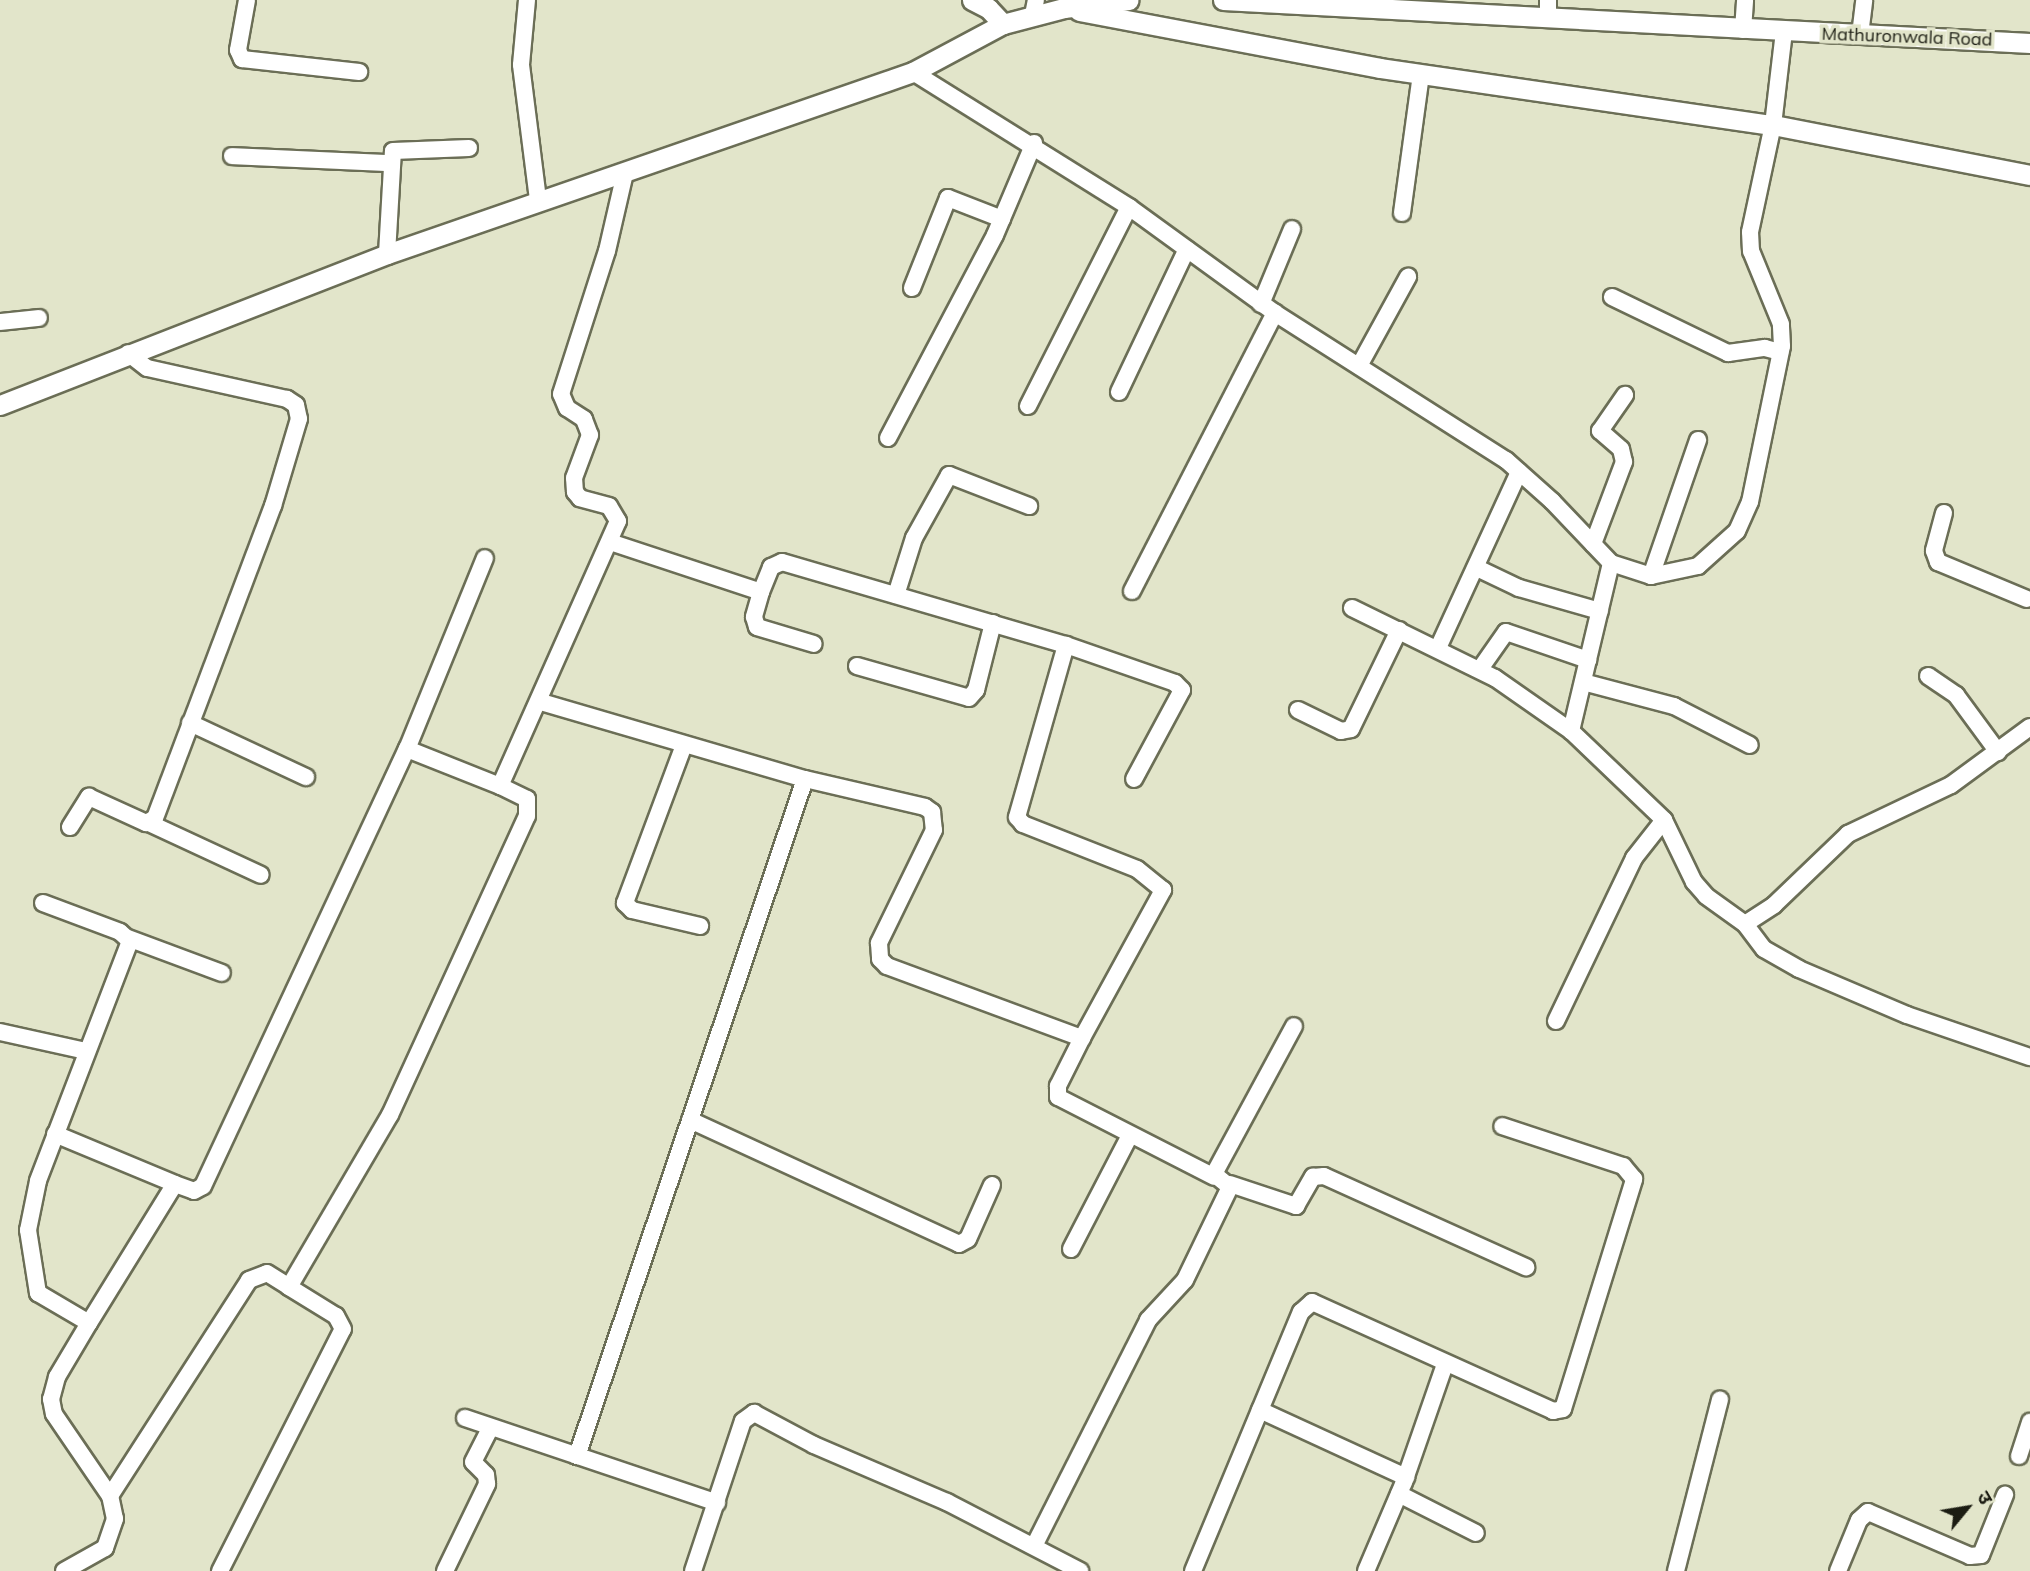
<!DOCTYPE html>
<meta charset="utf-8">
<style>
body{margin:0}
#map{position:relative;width:2030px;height:1571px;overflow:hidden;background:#e2e5ca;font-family:Mulish,"Noto Sans Devanagari",sans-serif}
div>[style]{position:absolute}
.roads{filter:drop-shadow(2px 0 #6b6e56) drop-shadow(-2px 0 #6b6e56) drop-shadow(0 2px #6b6e56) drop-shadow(0 -2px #6b6e56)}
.minor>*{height:16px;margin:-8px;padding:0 8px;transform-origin:8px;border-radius:8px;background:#fff}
.tertiary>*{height:19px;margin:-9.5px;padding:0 9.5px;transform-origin:9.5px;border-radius:9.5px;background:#fff}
span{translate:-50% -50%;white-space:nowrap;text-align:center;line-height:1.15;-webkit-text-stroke:7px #e2e5ca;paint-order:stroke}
.street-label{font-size:18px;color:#1c1d13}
.north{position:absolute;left:1932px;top:1473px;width:70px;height:70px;-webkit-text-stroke:5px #e2e5ca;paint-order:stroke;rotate:60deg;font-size:19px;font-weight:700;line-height:28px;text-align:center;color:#1c1d13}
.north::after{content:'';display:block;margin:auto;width:24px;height:32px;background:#1c1d13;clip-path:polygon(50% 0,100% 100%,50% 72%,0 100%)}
</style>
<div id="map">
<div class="roads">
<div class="minor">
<div style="left:247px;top:0;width:51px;rotate:100.2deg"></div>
<div style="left:238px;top:50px;width:10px;rotate:66deg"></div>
<div style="left:242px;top:59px;width:118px;rotate:6.3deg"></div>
<div style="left:527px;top:0;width:65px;rotate:95.3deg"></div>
<div style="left:521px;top:65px;width:136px;rotate:82.8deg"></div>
<div style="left:1033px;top:15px;width:15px;rotate:-79deg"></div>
<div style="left:1548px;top:19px;width:19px;rotate:-90deg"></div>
<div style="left:1743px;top:30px;width:30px;rotate:-86deg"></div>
<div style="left:1860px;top:35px;width:35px;rotate:-83deg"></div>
<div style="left:913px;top:72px;width:255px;rotate:32deg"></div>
<div style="left:1129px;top:207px;width:180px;rotate:36deg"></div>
<div style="left:1275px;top:313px;width:274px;rotate:32.5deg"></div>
<div style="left:1506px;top:460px;width:62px;rotate:41.7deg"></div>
<div style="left:1552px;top:501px;width:86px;rotate:46.4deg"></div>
<div style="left:1611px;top:563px;width:173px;rotate:103.4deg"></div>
<div style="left:1571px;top:731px;width:129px;rotate:43.7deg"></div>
<div style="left:1664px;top:820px;width:69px;rotate:64.2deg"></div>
<div style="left:1694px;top:882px;width:18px;rotate:49deg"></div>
<div style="left:1706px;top:896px;width:48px;rotate:35.7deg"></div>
<div style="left:1745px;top:924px;width:35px;rotate:-33deg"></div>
<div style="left:1774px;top:905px;width:103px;rotate:-43.8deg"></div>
<div style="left:1848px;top:834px;width:114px;rotate:-25.4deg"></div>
<div style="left:1951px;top:785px;width:98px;rotate:-36.3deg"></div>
<div style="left:232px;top:156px;width:157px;rotate:2.6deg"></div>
<div style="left:1402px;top:213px;width:140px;rotate:-82.2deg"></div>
<div style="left:387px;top:254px;width:103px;rotate:-86.7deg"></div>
<div style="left:393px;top:151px;width:76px;rotate:-2.3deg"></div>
<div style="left:912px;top:288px;width:97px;rotate:-68.2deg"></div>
<div style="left:948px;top:198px;width:58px;rotate:21.3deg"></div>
<div style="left:1612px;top:297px;width:129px;rotate:25.8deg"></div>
<div style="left:1728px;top:353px;width:37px;rotate:-8deg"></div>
<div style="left:1765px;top:348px;width:16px;rotate:15deg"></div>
<div style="left:1261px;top:304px;width:81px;rotate:-67.5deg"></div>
<div style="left:0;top:322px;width:39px;rotate:-6deg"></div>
<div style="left:1359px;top:366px;width:102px;rotate:-61.2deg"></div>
<div style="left:1119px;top:392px;width:158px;rotate:-64.6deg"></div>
<div style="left:1028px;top:406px;width:223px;rotate:-63.1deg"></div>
<div style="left:888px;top:438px;width:229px;rotate:-62.2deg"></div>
<div style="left:995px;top:235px;width:100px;rotate:-67deg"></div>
<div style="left:1944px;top:513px;width:39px;rotate:105deg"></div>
<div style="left:1934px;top:551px;width:12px;rotate:70deg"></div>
<div style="left:1938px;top:562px;width:96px;rotate:22.6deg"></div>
<div style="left:610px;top:542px;width:159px;rotate:18.3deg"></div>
<div style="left:761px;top:592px;width:27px;rotate:-68deg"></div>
<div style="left:771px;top:567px;width:12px;rotate:-24deg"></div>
<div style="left:782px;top:562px;width:296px;rotate:16.3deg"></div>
<div style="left:1066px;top:645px;width:115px;rotate:19.2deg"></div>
<div style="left:1175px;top:683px;width:10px;rotate:45deg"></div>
<div style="left:1182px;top:690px;width:101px;rotate:118.3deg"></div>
<div style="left:1593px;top:544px;width:88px;rotate:-69.3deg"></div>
<div style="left:1624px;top:462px;width:13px;rotate:-103deg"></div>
<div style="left:1621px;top:449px;width:28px;rotate:-139deg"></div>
<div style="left:1600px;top:431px;width:44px;rotate:-55.2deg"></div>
<div style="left:1611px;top:563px;width:42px;rotate:18deg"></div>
<div style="left:1651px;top:576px;width:48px;rotate:-12deg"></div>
<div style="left:1698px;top:566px;width:52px;rotate:-41.9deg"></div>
<div style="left:1737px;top:531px;width:32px;rotate:-66deg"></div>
<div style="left:1750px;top:502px;width:159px;rotate:-78.4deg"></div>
<div style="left:1782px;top:346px;width:22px;rotate:-93deg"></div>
<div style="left:1781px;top:324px;width:79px;rotate:-112.3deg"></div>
<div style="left:1751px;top:251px;width:19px;rotate:-93deg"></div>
<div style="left:1750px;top:232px;width:109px;rotate:-77.9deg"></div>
<div style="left:1773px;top:125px;width:94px;rotate:-83.3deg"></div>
<div style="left:1477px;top:568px;width:47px;rotate:25.5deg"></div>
<div style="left:1519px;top:588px;width:84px;rotate:15.9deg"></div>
<div style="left:1651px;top:576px;width:144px;rotate:-70.9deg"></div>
<div style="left:1132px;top:591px;width:313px;rotate:-62.8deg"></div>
<div style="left:761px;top:592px;width:26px;rotate:106deg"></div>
<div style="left:754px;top:617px;width:10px;rotate:73deg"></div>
<div style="left:757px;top:627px;width:59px;rotate:16.6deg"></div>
<div style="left:896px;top:595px;width:60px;rotate:-72.5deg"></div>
<div style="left:914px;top:538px;width:72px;rotate:-60.9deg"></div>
<div style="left:949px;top:475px;width:86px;rotate:21.2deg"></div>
<div style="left:1352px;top:608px;width:159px;rotate:26.1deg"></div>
<div style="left:1495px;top:678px;width:93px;rotate:34.9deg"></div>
<div style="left:1438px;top:648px;width:194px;rotate:-65.3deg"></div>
<div style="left:857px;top:666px;width:116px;rotate:15.9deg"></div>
<div style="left:969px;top:698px;width:11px;rotate:-49deg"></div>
<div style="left:976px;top:690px;width:69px;rotate:-75.8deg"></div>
<div style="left:1480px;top:669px;width:45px;rotate:-54.9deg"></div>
<div style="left:1506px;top:632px;width:87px;rotate:18.9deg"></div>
<div style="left:1928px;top:676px;width:34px;rotate:34deg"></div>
<div style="left:1956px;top:695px;width:71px;rotate:53.6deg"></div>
<div style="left:1583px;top:682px;width:94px;rotate:14.8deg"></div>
<div style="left:1674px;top:706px;width:85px;rotate:27.2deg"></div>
<div style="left:541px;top:702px;width:275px;rotate:16.3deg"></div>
<div style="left:805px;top:779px;width:123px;rotate:13.1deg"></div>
<div style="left:925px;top:807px;width:9px;rotate:36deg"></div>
<div style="left:932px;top:812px;width:18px;rotate:84deg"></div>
<div style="left:934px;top:830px;width:126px;rotate:116deg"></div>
<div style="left:879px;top:943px;width:16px;rotate:86deg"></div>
<div style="left:880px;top:959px;width:10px;rotate:45deg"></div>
<div style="left:887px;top:966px;width:208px;rotate:20.3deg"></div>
<div style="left:1082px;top:1038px;width:169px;rotate:-61.3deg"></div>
<div style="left:1163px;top:890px;width:33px;rotate:-141deg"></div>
<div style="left:1137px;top:869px;width:123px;rotate:-158.5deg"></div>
<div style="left:1023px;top:824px;width:9px;rotate:-131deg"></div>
<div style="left:1017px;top:817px;width:179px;rotate:-74.1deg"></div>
<div style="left:1298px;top:710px;width:48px;rotate:26deg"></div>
<div style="left:1341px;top:731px;width:10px;rotate:-11deg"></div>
<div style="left:1351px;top:729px;width:110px;rotate:-64.1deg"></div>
<div style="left:190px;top:723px;width:128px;rotate:25deg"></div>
<div style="left:684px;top:745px;width:169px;rotate:110.5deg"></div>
<div style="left:625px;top:903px;width:10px;rotate:45deg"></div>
<div style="left:632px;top:910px;width:70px;rotate:13.2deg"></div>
<div style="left:407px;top:749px;width:206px;rotate:-67.8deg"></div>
<div style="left:149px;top:823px;width:123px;rotate:24.9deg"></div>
<div style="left:70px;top:827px;width:36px;rotate:-58deg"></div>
<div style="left:89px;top:797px;width:63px;rotate:24.5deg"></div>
<div style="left:146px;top:823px;width:10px;rotate:-29deg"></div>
<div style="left:155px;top:818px;width:334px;rotate:-69.3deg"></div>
<div style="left:273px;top:506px;width:91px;rotate:-73.4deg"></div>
<div style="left:299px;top:419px;width:14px;rotate:-102deg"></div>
<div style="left:296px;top:405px;width:11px;rotate:-146deg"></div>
<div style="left:287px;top:399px;width:143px;rotate:-167.5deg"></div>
<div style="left:147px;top:368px;width:24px;rotate:-142deg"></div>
<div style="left:43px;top:903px;width:82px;rotate:20.6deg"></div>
<div style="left:120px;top:932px;width:13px;rotate:42deg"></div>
<div style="left:130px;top:941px;width:257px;rotate:111deg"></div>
<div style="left:38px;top:1181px;width:50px;rotate:101.5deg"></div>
<div style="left:28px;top:1230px;width:64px;rotate:81deg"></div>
<div style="left:38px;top:1293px;width:59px;rotate:30.5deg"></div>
<div style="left:89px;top:1323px;width:163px;rotate:-58.3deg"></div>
<div style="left:175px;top:1184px;width:20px;rotate:20deg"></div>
<div style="left:194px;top:1191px;width:10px;rotate:-29deg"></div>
<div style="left:203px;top:1186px;width:482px;rotate:-65deg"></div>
<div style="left:407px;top:749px;width:100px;rotate:21.7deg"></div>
<div style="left:1745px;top:924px;width:31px;rotate:53deg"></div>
<div style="left:1764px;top:949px;width:40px;rotate:29.7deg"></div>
<div style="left:1799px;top:969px;width:117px;rotate:23.1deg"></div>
<div style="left:1907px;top:1015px;width:130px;rotate:18.9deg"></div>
<div style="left:128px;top:938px;width:100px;rotate:20.4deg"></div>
<div style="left:1556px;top:1021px;width:181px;rotate:-64.4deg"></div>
<div style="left:1634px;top:858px;width:48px;rotate:-51.7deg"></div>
<div style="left:0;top:1032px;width:88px;rotate:12.5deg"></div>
<div style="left:1082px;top:1038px;width:54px;rotate:116.6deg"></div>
<div style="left:1058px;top:1086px;width:11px;rotate:90deg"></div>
<div style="left:1058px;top:1097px;width:175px;rotate:27.1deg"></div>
<div style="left:690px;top:1120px;width:296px;rotate:24.7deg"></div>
<div style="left:959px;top:1244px;width:10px;rotate:-29deg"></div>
<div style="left:968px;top:1239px;width:59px;rotate:-66deg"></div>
<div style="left:55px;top:1134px;width:130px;rotate:22.6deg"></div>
<div style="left:1230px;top:1184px;width:70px;rotate:18.4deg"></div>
<div style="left:1296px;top:1206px;width:34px;rotate:-60deg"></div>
<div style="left:1313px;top:1177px;width:11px;rotate:-5deg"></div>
<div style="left:1324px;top:1176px;width:222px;rotate:24.3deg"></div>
<div style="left:1071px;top:1249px;width:128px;rotate:-62.6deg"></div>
<div style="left:89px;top:1323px;width:63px;rotate:120.7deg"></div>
<div style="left:57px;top:1377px;width:23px;rotate:105deg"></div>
<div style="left:51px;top:1399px;width:15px;rotate:79deg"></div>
<div style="left:54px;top:1414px;width:99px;rotate:55.7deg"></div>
<div style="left:1260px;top:1410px;width:161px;rotate:24.7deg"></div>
<div style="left:465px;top:1418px;width:266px;rotate:18.6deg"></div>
<div style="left:577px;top:1456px;width:714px;rotate:-71.39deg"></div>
<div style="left:2019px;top:1456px;width:36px;rotate:-72deg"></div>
<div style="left:1399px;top:1494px;width:86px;rotate:26.9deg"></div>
<div style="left:1034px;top:1546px;width:253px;rotate:-63.2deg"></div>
<div style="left:1148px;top:1320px;width:54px;rotate:-47.2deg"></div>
<div style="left:1185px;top:1280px;width:103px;rotate:-64.2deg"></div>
<div style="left:1230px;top:1187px;width:21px;rotate:-141deg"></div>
<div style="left:1214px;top:1174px;width:168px;rotate:-61.6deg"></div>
<div style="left:64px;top:1571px;width:47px;rotate:-29.3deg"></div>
<div style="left:105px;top:1548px;width:31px;rotate:-71deg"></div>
<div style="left:115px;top:1519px;width:24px;rotate:-102deg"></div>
<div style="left:110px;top:1496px;width:257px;rotate:-57.2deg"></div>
<div style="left:249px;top:1280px;width:19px;rotate:-21deg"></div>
<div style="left:267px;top:1273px;width:26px;rotate:32deg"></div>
<div style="left:220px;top:1571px;width:271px;rotate:-63.1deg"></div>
<div style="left:343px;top:1329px;width:15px;rotate:-118deg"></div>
<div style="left:336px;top:1316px;width:55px;rotate:-148.3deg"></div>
<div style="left:289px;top:1287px;width:199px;rotate:-59.6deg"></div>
<div style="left:390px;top:1115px;width:329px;rotate:-65.4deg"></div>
<div style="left:527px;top:816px;width:17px;rotate:-90deg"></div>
<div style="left:527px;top:799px;width:30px;rotate:-154deg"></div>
<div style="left:500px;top:786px;width:290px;rotate:-66deg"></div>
<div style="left:618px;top:521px;width:17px;rotate:-121deg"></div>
<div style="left:609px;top:506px;width:30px;rotate:-165deg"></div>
<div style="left:580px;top:498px;width:8px;rotate:-130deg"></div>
<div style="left:575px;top:492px;width:14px;rotate:-94deg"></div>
<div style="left:574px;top:478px;width:46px;rotate:-69.6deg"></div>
<div style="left:590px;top:435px;width:17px;rotate:-111deg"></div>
<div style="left:584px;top:419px;width:20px;rotate:-147deg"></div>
<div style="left:567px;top:408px;width:15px;rotate:-113deg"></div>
<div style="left:561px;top:394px;width:150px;rotate:-72.2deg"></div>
<div style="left:607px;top:251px;width:80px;rotate:-77deg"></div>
<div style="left:445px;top:1571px;width:97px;rotate:-64.2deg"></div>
<div style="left:487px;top:1484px;width:9px;rotate:-96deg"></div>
<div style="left:486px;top:1475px;width:18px;rotate:-135deg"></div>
<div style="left:473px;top:1462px;width:39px;rotate:-63deg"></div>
<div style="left:693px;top:1571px;width:158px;rotate:-71.6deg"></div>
<div style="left:743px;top:1421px;width:14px;rotate:-36deg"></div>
<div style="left:754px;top:1413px;width:68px;rotate:28.1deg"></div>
<div style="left:814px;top:1445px;width:145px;rotate:23.2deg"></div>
<div style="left:947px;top:1502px;width:150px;rotate:27.4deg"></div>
<div style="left:1193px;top:1571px;width:281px;rotate:-67.4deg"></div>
<div style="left:1301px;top:1312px;width:15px;rotate:-42deg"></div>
<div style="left:1312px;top:1302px;width:265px;rotate:24.3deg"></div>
<div style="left:1553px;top:1411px;width:10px;rotate:-11deg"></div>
<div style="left:1563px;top:1409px;width:241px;rotate:-72.8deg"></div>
<div style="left:1634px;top:1179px;width:17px;rotate:-130deg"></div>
<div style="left:1623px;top:1166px;width:127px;rotate:-161.7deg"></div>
<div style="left:1366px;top:1571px;width:97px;rotate:-66.9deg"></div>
<div style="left:1404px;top:1482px;width:125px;rotate:-70.8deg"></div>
<div style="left:1676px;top:1571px;width:177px;rotate:-75.6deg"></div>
<div style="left:1838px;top:1571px;width:55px;rotate:-67.6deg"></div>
<div style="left:1859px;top:1520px;width:12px;rotate:-42deg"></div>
<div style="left:1868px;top:1512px;width:111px;rotate:23.3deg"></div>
<div style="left:1970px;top:1556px;width:11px;rotate:-5deg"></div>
<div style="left:1981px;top:1555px;width:65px;rotate:-68.2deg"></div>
</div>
<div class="tertiary">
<div style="left:972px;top:0;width:18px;rotate:27deg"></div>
<div style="left:988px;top:8px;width:22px;rotate:47deg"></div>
<div style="left:1223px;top:0;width:808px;rotate:3.05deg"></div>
<div style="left:1079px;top:11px;width:306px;rotate:10.7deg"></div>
<div style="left:1380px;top:68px;width:397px;rotate:8.3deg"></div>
<div style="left:1773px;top:125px;width:262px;rotate:11deg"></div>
<div style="left:0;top:405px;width:415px;rotate:-21.3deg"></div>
<div style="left:387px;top:254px;width:557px;rotate:-19.09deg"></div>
<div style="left:913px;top:72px;width:102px;rotate:-28.1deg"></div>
<div style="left:1003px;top:24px;width:63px;rotate:-14.7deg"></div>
<div style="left:1064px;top:8px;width:65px;rotate:-7deg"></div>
</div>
</div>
<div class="street-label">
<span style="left:1907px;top:37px;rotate:2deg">Mathuronwala Road</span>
</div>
<div class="north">उ</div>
</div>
